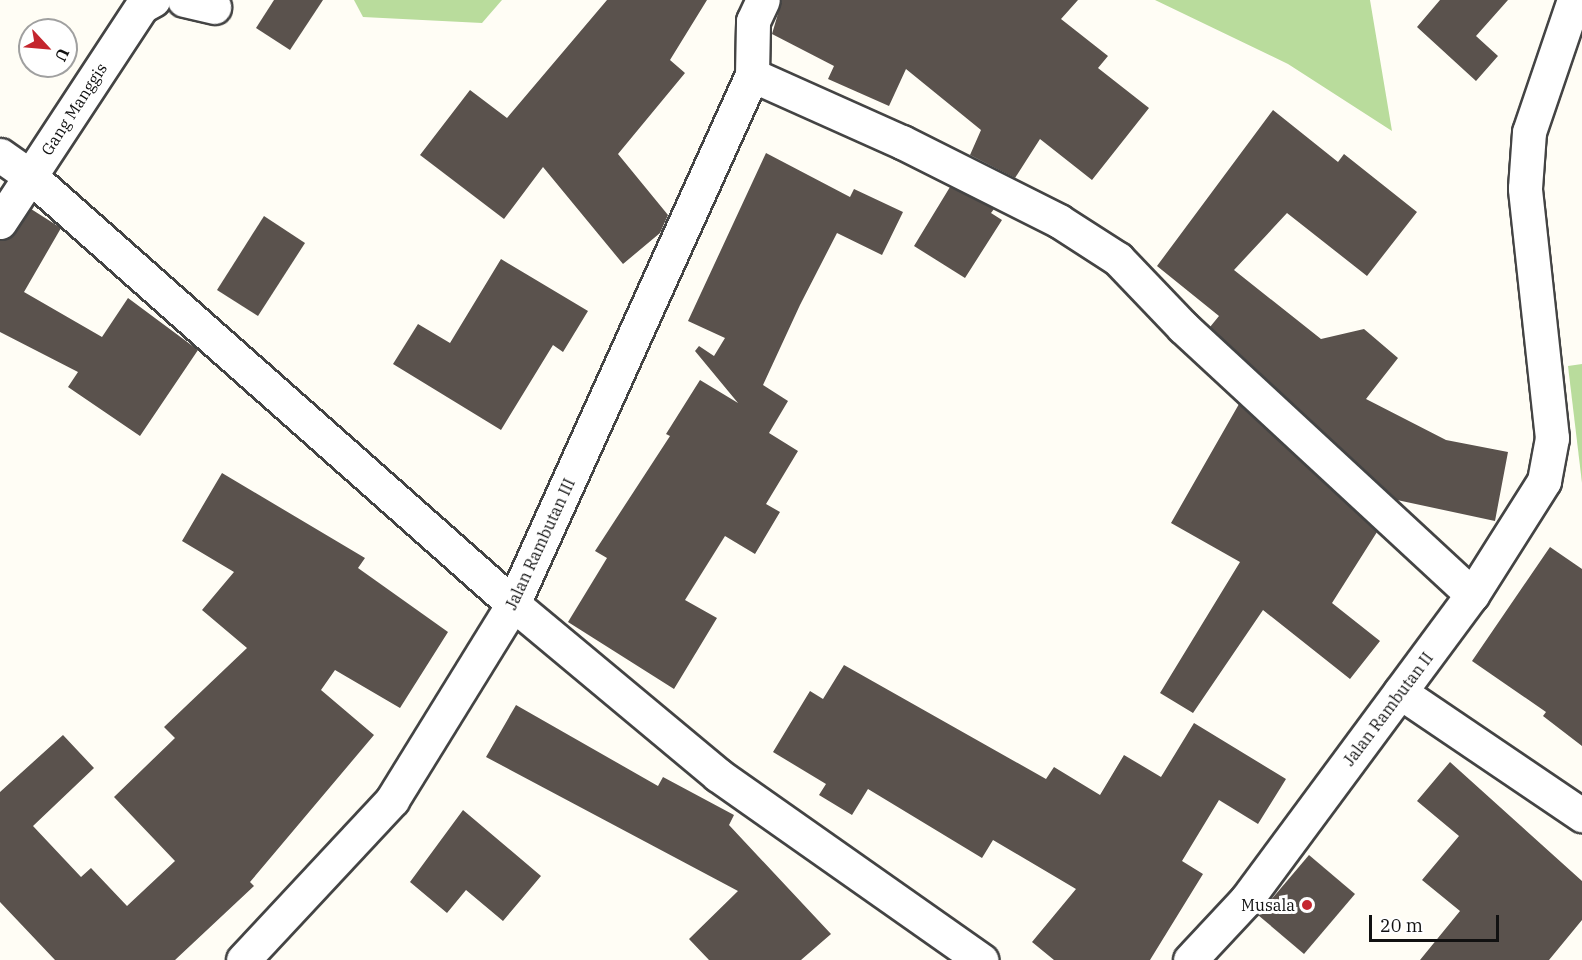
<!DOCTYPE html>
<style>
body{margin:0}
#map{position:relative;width:1582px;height:960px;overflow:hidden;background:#fffdf5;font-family:"IBM Plex Serif",serif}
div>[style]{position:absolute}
.forest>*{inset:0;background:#b9dc9c}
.building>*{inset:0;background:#5a524d}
.roads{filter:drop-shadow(2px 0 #444) drop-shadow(-2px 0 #444) drop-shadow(0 2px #444) drop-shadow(0 -2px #444)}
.minor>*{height:33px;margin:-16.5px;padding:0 16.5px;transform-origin:16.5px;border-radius:16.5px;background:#fff}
.dots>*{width:16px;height:16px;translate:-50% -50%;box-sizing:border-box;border:3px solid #fff;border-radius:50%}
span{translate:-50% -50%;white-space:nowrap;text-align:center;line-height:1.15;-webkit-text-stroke:6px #fff;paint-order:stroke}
.street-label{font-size:16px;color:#111}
.poi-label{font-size:16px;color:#111}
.right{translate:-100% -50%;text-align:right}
.north{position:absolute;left:18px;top:18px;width:60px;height:60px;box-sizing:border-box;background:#fff;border:2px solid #a0a0a0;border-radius:50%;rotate:116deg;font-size:16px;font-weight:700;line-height:24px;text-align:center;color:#111}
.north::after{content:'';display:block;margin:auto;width:21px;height:27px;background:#c4262e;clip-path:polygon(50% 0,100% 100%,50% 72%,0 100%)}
.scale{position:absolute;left:1369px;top:915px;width:130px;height:27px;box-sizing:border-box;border:3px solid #111;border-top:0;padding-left:8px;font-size:18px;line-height:21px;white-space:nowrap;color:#111;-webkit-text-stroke:4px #fff;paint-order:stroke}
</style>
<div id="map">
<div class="forest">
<div style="clip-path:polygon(354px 0,502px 0,482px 23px,363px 17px)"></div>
<div style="clip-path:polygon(1155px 0,1370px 0,1392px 131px,1288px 64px)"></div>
<div style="clip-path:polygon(1582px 364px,1582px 483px,1568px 366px)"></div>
</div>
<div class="building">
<div style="clip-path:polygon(274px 0,323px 0,290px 50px,256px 28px)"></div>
<div style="clip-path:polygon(607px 0,707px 0,670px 60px,685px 73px,618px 154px,668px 215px,660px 233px,623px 264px,543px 167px,504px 219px,420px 155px,470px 90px,507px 118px)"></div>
<div style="clip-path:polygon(782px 0,1078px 0,1061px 19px,1108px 56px,1098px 68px,1149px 108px,1092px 180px,1040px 139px,1015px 178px,970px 155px,981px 130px,906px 69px,889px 106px,828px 79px,834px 66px,772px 34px)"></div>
<div style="clip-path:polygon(1440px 0,1508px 0,1476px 36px,1498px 56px,1476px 81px,1417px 27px)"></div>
<div style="clip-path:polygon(1273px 110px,1338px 162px,1344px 154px,1417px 212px,1367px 276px,1287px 213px,1234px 270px,1321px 339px,1364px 329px,1398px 358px,1366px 399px,1446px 440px,1508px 452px,1495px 521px,1397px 500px,1210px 327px,1219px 316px,1157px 266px)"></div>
<div style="clip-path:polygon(766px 153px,850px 197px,854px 189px,903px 212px,882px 255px,837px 233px,800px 305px,763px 385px,788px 401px,769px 433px,798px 451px,766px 504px,780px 512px,755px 554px,725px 536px,685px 600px,717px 618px,674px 689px,568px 622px,607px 558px,595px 551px,670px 436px,666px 434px,700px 380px,738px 403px,695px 351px,699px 346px,714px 356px,725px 338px,688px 321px)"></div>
<div style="clip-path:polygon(950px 187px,994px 209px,991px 213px,1002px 220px,965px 278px,914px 246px)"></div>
<div style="clip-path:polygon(31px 209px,61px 228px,24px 292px,102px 337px,128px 298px,198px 350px,140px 436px,68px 387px,78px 372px,0 332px,0 241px,15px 233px)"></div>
<div style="clip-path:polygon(264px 216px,305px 243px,258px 316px,217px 290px)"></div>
<div style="clip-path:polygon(501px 259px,588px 311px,563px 352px,553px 345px,501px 430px,393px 364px,418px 324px,450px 343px)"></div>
<div style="clip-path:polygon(1239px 404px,1377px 532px,1332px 603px,1380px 641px,1350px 679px,1263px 610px,1193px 713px,1160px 693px,1240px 562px,1171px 523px)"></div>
<div style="clip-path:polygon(222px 473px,365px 558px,358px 568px,448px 632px,400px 708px,335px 670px,321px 690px,374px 735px,250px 882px,254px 886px,175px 960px,55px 960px,0 902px,0 792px,63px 735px,94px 768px,33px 826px,81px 877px,91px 868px,127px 906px,175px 861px,114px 797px,175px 738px,164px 727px,247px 648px,202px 610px,234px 572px,182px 541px)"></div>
<div style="clip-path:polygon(1550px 547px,1582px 569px,1582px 746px,1543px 716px,1546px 712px,1472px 661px)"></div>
<div style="clip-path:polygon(844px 665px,1046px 779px,1054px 767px,1100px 795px,1124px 755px,1161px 777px,1194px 723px,1286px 779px,1258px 824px,1219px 800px,1182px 861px,1203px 874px,1150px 960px,1054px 960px,1032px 942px,1076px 889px,993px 840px,982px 858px,868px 789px,852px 815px,819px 795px,826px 784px,773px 752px,810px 691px,823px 699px)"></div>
<div style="clip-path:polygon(516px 705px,658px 786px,663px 777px,734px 815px,729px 825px,831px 934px,801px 960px,709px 960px,689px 939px,738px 891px,486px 757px)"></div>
<div style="clip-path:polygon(1450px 762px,1582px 881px,1582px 920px,1549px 960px,1420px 960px,1460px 911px,1422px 880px,1459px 836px,1417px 801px)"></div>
<div style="clip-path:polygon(463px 810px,541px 876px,503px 921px,466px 890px,447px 913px,410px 882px)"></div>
<div style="clip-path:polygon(1309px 855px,1355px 894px,1304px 954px,1258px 915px)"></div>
</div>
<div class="roads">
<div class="minor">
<div style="left:184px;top:0;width:31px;rotate:13deg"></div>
<div style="left:752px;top:75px;width:164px;rotate:24.1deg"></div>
<div style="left:902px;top:142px;width:176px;rotate:26.7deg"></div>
<div style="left:1059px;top:221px;width:70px;rotate:32.8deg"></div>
<div style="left:1118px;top:259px;width:94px;rotate:46.3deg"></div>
<div style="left:1183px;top:327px;width:394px;rotate:42.8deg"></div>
<div style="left:0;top:155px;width:37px;rotate:35deg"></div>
<div style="left:30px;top:176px;width:645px;rotate:41.55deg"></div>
<div style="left:513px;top:604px;width:267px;rotate:39.8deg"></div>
<div style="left:718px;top:775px;width:322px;rotate:35.1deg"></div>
<div style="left:0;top:222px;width:258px;rotate:-56.7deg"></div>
<div style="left:142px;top:6px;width:13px;rotate:-29deg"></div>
<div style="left:1400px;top:692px;width:220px;rotate:34.1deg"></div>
<div style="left:243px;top:960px;width:219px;rotate:-47deg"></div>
<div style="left:392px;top:800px;width:230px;rotate:-58.3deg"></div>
<div style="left:513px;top:604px;width:580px;rotate:-65.69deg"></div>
<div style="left:752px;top:75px;width:54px;rotate:-88.9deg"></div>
<div style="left:753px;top:21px;width:23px;rotate:-65deg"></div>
<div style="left:1190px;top:960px;width:82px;rotate:-47deg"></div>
<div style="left:1246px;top:900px;width:380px;rotate:-53.5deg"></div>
<div style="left:1472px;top:595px;width:135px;rotate:-57.7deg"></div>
<div style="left:1544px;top:481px;width:44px;rotate:-79.5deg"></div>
<div style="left:1552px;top:438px;width:251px;rotate:-96.2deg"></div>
<div style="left:1525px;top:188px;width:56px;rotate:-85.9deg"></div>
<div style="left:1529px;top:132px;width:139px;rotate:-71.2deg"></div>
</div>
</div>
<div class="dots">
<div style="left:1307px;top:905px;background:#c4262e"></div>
</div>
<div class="street-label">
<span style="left:74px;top:109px;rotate:-57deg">Gang Manggis</span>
<span style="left:540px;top:544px;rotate:-65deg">Jalan Rambutan III</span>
<span style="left:1388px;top:709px;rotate:-53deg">Jalan Rambutan II</span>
</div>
<div class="poi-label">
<span class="right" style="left:1295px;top:905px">Musala</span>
</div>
<div class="north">U</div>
<div class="scale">20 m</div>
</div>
